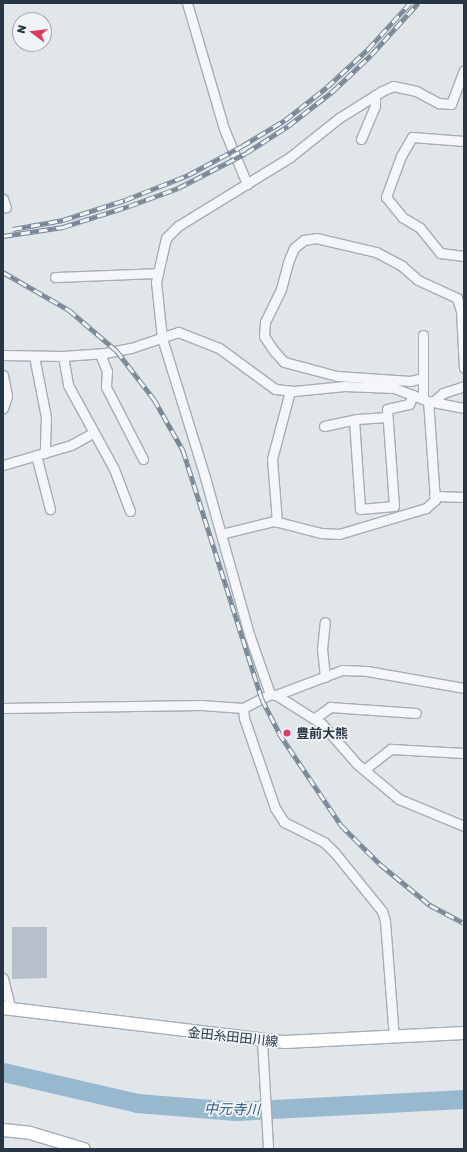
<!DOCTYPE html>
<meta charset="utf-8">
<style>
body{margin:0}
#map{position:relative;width:467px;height:1152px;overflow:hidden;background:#e1e6eb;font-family:"Golos Text","Noto Sans JP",sans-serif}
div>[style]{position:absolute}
.river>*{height:19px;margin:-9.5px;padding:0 9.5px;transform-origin:9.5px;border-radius:9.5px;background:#98b8ce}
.building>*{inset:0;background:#b7bfc9}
.roads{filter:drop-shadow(1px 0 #a5adb6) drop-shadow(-1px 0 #a5adb6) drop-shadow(0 1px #a5adb6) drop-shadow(0 -1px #a5adb6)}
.street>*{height:9px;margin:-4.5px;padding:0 4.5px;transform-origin:4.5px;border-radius:4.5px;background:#f4f6f9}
.secondary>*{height:12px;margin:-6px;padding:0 6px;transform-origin:6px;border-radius:6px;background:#fff}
.rail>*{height:4.5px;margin-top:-2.25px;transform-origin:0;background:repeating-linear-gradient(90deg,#f0f4f8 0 9px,#788696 0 18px);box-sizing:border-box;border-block:1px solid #788696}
.dots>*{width:11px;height:11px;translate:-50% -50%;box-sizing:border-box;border:2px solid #f0f4f8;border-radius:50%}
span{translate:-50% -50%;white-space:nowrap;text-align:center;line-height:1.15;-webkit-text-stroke:3.5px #f0f4f8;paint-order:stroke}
.poi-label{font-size:13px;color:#273544;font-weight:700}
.left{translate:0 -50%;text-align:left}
.street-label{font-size:13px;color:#273544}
.water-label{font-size:14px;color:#2d587c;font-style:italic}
.frame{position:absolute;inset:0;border:4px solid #273544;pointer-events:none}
.north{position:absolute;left:12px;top:12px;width:40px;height:40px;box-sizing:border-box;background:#f0f4f8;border:1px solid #a0a8b0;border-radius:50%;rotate:285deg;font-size:11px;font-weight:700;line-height:16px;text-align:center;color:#273544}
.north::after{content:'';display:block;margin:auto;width:14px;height:18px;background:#db3a62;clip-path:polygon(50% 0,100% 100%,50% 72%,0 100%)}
</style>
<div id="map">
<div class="river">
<div style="left:3px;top:1072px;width:138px;rotate:13deg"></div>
<div style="left:137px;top:1103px;width:99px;rotate:4.6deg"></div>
<div style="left:236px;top:1111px;width:228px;rotate:-3deg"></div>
</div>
<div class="building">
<div style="clip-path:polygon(12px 927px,47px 927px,47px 978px,12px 979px)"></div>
</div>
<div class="roads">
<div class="street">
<div style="left:187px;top:3px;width:131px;rotate:73.6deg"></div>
<div style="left:224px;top:129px;width:60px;rotate:67.3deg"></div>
<div style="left:361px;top:139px;width:36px;rotate:-67deg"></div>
<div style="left:375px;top:106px;width:11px;rotate:-90deg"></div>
<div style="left:464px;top:141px;width:52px;rotate:-175.6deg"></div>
<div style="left:412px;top:137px;width:22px;rotate:120deg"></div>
<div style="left:401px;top:156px;width:44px;rotate:110.1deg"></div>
<div style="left:386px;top:197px;width:26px;rotate:51deg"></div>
<div style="left:402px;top:217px;width:21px;rotate:31deg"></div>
<div style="left:420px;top:228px;width:32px;rotate:51deg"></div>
<div style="left:440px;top:253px;width:24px;rotate:7deg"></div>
<div style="left:3px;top:199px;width:9px;rotate:72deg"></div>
<div style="left:55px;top:277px;width:103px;rotate:-2.2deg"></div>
<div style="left:423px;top:335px;width:64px;rotate:90deg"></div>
<div style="left:100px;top:354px;width:18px;rotate:68deg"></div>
<div style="left:107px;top:371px;width:16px;rotate:94deg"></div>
<div style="left:106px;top:387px;width:81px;rotate:62.8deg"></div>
<div style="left:3px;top:355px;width:60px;rotate:1deg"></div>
<div style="left:63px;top:356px;width:42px;rotate:-4.1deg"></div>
<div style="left:105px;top:353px;width:26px;rotate:-11deg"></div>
<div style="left:131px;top:348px;width:50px;rotate:-18.8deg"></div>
<div style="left:178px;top:332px;width:44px;rotate:21.3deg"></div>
<div style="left:219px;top:348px;width:69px;rotate:36.2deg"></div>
<div style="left:275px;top:389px;width:19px;rotate:6deg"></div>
<div style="left:294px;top:391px;width:51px;rotate:-5.6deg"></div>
<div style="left:345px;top:386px;width:49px;rotate:2.3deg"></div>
<div style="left:394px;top:388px;width:36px;rotate:21deg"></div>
<div style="left:428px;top:401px;width:37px;rotate:11deg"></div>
<div style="left:34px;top:356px;width:62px;rotate:78.9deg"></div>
<div style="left:46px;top:417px;width:36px;rotate:92deg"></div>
<div style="left:63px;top:356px;width:29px;rotate:80deg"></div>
<div style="left:68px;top:385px;width:96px;rotate:61.3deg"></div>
<div style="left:114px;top:469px;width:45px;rotate:69.1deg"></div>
<div style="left:3px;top:375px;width:21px;rotate:79deg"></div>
<div style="left:7px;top:396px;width:13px;rotate:108deg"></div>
<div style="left:423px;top:378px;width:13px;rotate:167deg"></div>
<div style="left:410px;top:381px;width:73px;rotate:-176.1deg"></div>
<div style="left:337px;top:376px;width:55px;rotate:-165.2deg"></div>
<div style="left:284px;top:362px;width:15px;rotate:-132deg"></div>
<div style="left:274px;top:351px;width:18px;rotate:-124deg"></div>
<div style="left:264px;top:336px;width:14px;rotate:-86deg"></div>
<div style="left:265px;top:322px;width:37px;rotate:-64deg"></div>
<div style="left:281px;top:289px;width:28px;rotate:-75deg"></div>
<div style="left:288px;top:262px;width:15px;rotate:-67deg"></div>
<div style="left:294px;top:248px;width:13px;rotate:-39deg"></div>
<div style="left:304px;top:240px;width:12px;rotate:-9deg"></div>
<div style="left:316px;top:238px;width:62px;rotate:13.1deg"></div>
<div style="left:376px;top:252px;width:30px;rotate:28deg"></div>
<div style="left:402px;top:266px;width:21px;rotate:41deg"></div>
<div style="left:418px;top:280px;width:43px;rotate:24.8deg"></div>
<div style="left:457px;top:298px;width:14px;rotate:73deg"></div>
<div style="left:461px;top:311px;width:57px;rotate:87deg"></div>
<div style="left:434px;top:401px;width:12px;rotate:-42deg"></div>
<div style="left:443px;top:393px;width:22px;rotate:-18deg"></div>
<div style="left:354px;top:420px;width:89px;rotate:86.1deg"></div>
<div style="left:360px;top:509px;width:34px;rotate:-5deg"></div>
<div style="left:394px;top:506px;width:97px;rotate:-94.1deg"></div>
<div style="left:387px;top:409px;width:23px;rotate:-13deg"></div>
<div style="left:409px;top:404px;width:10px;rotate:-66deg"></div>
<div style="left:324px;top:426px;width:34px;rotate:-12deg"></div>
<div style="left:357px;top:419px;width:30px;rotate:-4deg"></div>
<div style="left:36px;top:455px;width:56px;rotate:75.5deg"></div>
<div style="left:3px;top:465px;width:71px;rotate:-16.4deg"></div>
<div style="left:71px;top:445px;width:25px;rotate:-29deg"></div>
<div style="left:434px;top:496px;width:30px;rotate:2deg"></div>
<div style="left:277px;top:522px;width:63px;rotate:-94.5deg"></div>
<div style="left:272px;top:459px;width:70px;rotate:-75.2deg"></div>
<div style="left:221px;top:534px;width:55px;rotate:-13.8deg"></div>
<div style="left:274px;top:521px;width:49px;rotate:14.3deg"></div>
<div style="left:321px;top:533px;width:18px;rotate:3deg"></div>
<div style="left:339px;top:534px;width:91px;rotate:-16.6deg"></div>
<div style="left:426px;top:508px;width:12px;rotate:-42deg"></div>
<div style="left:435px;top:500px;width:99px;rotate:-94deg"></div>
<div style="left:325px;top:677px;width:28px;rotate:-96deg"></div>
<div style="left:322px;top:649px;width:27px;rotate:-84deg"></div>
<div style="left:270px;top:694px;width:64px;rotate:-109.3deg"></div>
<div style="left:249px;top:634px;width:163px;rotate:-105.7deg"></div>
<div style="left:205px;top:477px;width:145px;rotate:-107.2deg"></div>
<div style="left:162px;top:338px;width:56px;rotate:-96.1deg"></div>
<div style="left:156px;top:282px;width:45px;rotate:-77.2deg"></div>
<div style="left:166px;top:238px;width:17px;rotate:-45deg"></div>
<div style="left:178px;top:226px;width:132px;rotate:-31.6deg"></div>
<div style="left:290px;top:157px;width:63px;rotate:-38.5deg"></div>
<div style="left:339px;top:118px;width:51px;rotate:-32.1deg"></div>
<div style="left:382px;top:91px;width:12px;rotate:-24deg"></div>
<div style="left:393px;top:86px;width:24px;rotate:12deg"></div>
<div style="left:416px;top:91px;width:26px;rotate:28deg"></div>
<div style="left:439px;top:103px;width:12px;rotate:5deg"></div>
<div style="left:451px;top:104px;width:36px;rotate:-69deg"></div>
<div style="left:276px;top:695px;width:71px;rotate:-20.7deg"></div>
<div style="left:342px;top:670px;width:25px;rotate:2deg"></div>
<div style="left:367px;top:671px;width:98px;rotate:9.9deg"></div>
<div style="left:3px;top:708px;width:198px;rotate:-0.9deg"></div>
<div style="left:201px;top:705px;width:42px;rotate:4.1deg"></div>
<div style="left:243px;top:708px;width:30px;rotate:-27deg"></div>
<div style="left:270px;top:694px;width:6px;rotate:9deg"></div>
<div style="left:276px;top:695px;width:54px;rotate:32.2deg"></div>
<div style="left:322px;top:724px;width:53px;rotate:48.8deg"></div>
<div style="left:357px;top:764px;width:55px;rotate:39.8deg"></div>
<div style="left:399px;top:799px;width:70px;rotate:22.6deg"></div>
<div style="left:243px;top:708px;width:10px;rotate:84deg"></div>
<div style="left:244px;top:718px;width:95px;rotate:71deg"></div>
<div style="left:275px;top:808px;width:17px;rotate:57deg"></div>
<div style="left:284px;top:822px;width:45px;rotate:26.6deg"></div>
<div style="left:324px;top:842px;width:16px;rotate:45deg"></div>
<div style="left:335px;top:853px;width:75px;rotate:51deg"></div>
<div style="left:382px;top:911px;width:10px;rotate:73deg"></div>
<div style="left:385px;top:921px;width:116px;rotate:85.6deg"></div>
<div style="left:315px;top:718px;width:19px;rotate:-36deg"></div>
<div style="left:330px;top:707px;width:86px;rotate:4deg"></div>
<div style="left:365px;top:769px;width:33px;rotate:-38deg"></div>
<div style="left:391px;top:749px;width:73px;rotate:3.1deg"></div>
<div style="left:3px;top:978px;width:32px;rotate:76deg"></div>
<div style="left:262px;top:1040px;width:109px;rotate:86.8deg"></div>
</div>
<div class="secondary">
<div style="left:3px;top:1008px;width:284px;rotate:6.9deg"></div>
<div style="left:285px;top:1042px;width:179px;rotate:-2.9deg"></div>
<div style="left:3px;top:1130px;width:27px;rotate:6deg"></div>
<div style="left:30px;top:1133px;width:56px;rotate:16.5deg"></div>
</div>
</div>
<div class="rail">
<div style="left:13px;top:229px;width:51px;rotate:-10.2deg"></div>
<div style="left:63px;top:220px;width:65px;rotate:-17.9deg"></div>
<div style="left:125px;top:200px;width:68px;rotate:-21.6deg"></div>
<div style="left:188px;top:175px;width:61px;rotate:-28.2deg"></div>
<div style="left:242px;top:146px;width:50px;rotate:-31.2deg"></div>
<div style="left:285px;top:120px;width:53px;rotate:-38.2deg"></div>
<div style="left:327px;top:87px;width:56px;rotate:-42.8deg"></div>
<div style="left:368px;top:49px;width:62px;rotate:-47.6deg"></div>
<div style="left:3px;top:236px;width:61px;rotate:-8.5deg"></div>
<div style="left:63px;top:227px;width:69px;rotate:-17.7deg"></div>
<div style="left:129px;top:206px;width:52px;rotate:-20.2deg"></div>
<div style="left:178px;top:188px;width:76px;rotate:-27.2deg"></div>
<div style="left:246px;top:153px;width:50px;rotate:-32.7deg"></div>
<div style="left:288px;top:126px;width:57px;rotate:-37.9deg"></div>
<div style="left:333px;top:91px;width:52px;rotate:-43.5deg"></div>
<div style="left:371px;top:55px;width:70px;rotate:-47.9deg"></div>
<div style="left:3px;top:272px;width:76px;rotate:29.9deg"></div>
<div style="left:69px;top:310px;width:63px;rotate:40.5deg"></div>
<div style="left:117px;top:351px;width:61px;rotate:52.4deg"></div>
<div style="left:154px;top:399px;width:59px;rotate:60.4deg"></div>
<div style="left:183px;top:450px;width:261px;rotate:72.4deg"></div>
<div style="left:262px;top:699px;width:38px;rotate:63deg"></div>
<div style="left:279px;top:733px;width:111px;rotate:56deg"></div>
<div style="left:341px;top:825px;width:55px;rotate:45deg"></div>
<div style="left:380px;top:864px;width:65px;rotate:39.4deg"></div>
<div style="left:430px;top:905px;width:38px;rotate:28deg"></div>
</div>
<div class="dots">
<div style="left:287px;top:733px;background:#db3a62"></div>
</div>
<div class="poi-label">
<span class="left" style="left:296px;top:733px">豊前大熊</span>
</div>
<div class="street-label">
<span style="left:233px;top:1037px;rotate:6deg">金田糸田田川線</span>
</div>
<div class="water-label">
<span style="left:232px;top:1109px;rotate:1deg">中元寺川</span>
</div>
<div class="frame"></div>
<div class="north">N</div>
</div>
